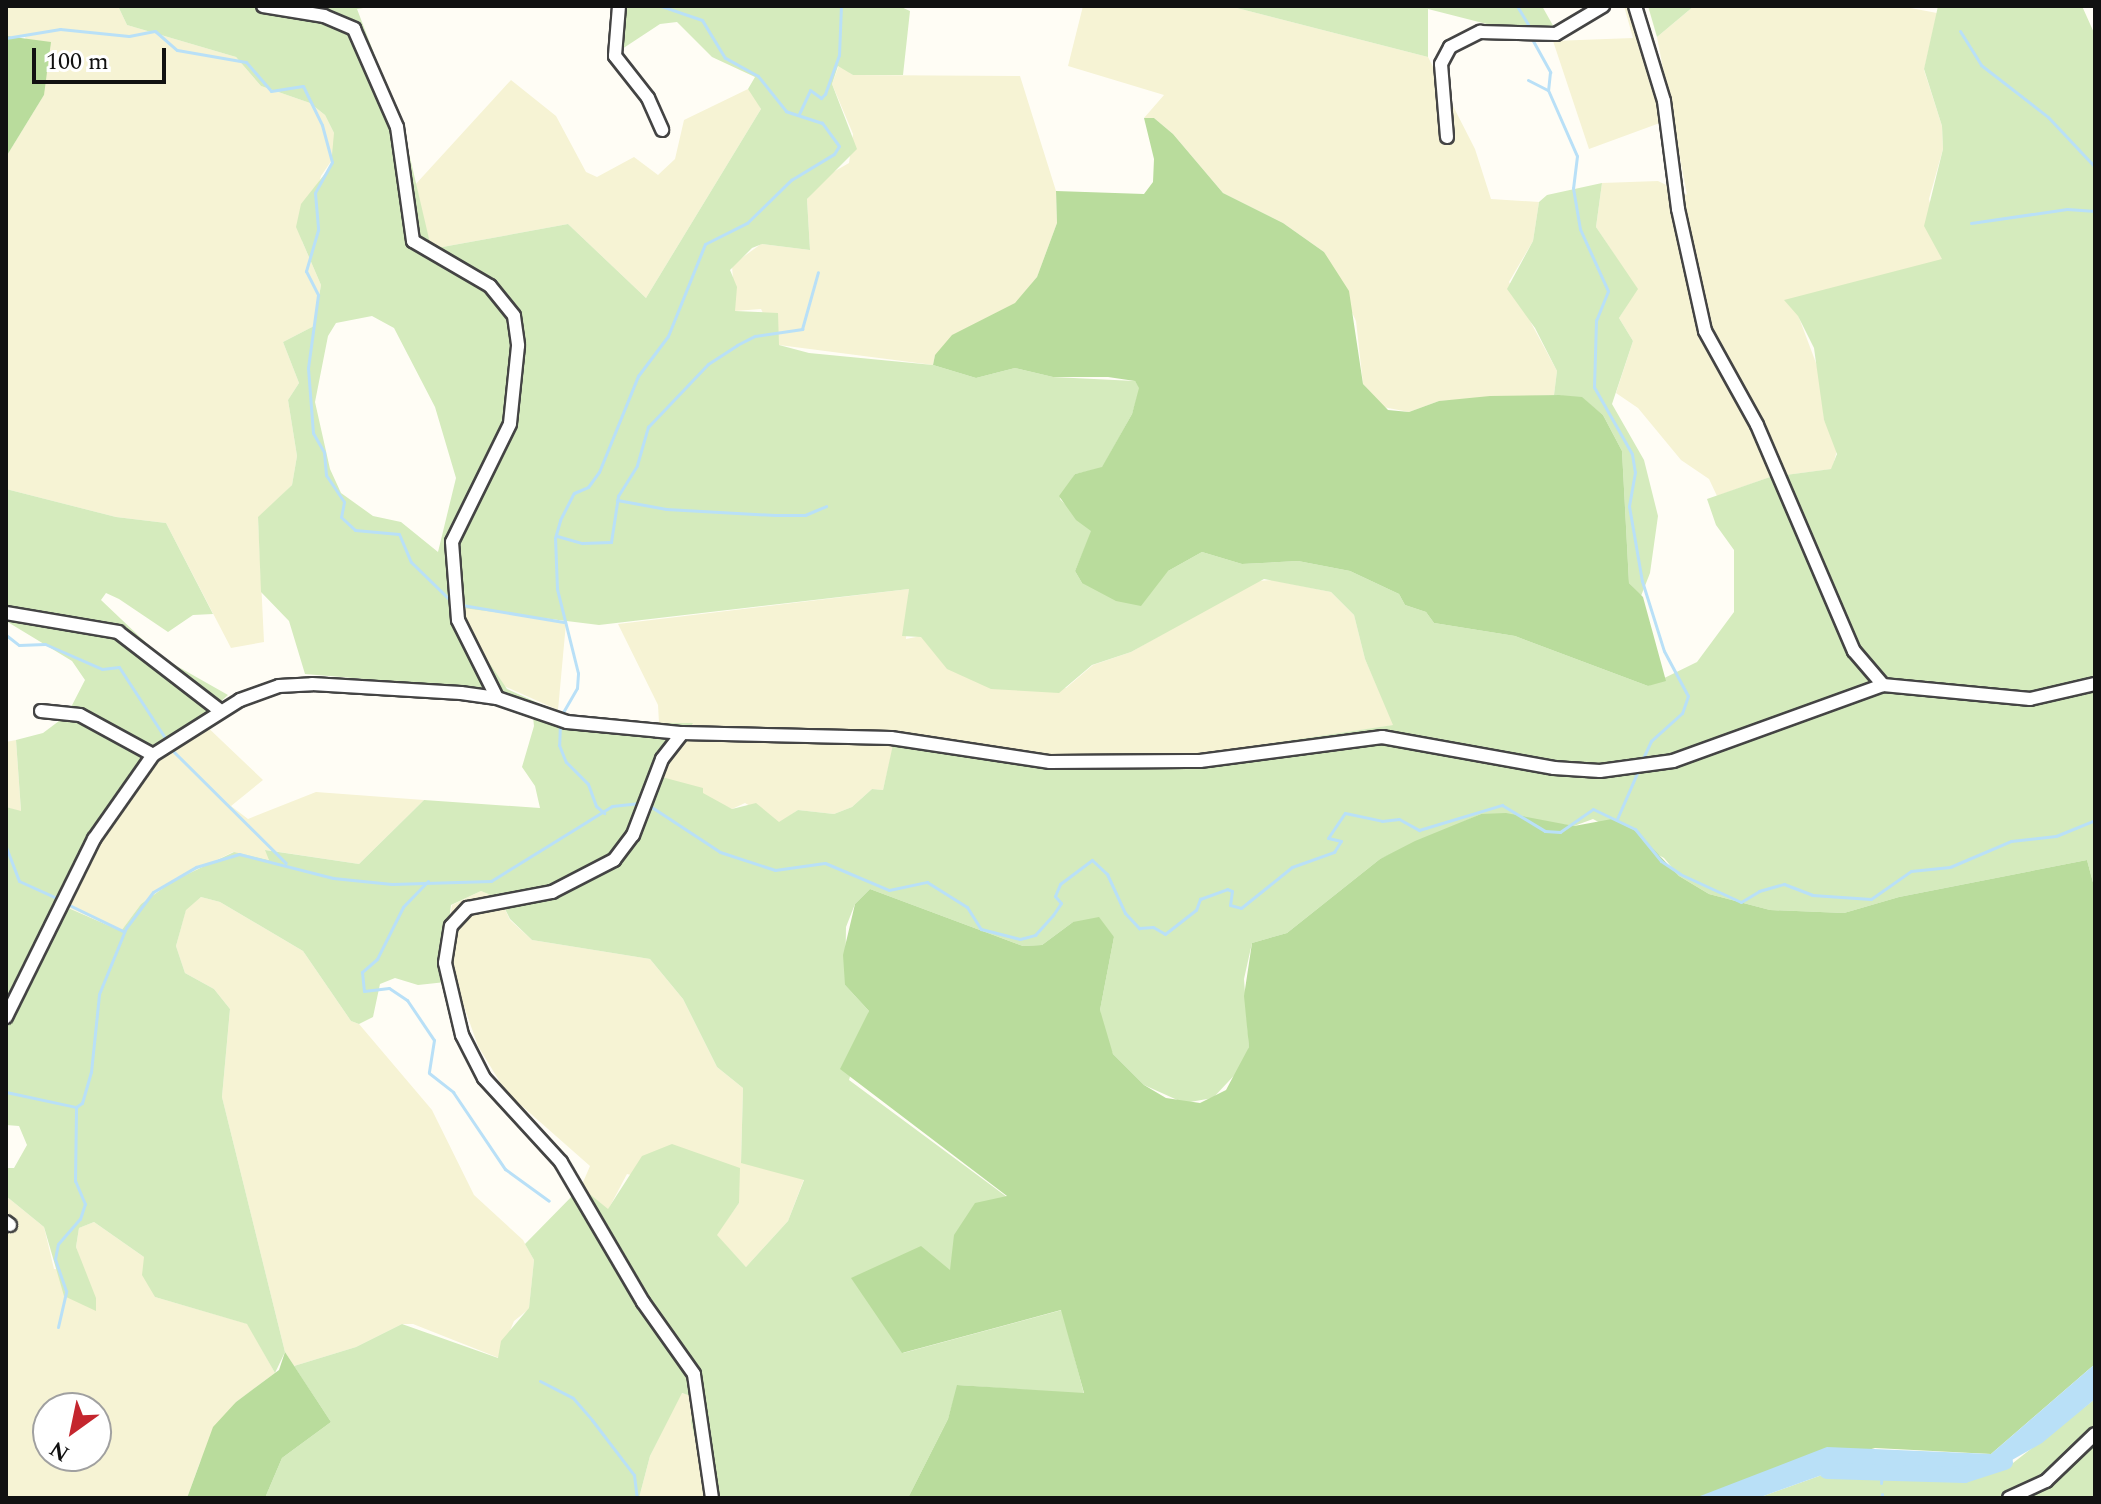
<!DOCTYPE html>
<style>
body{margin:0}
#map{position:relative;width:2101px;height:1504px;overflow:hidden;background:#fffdf5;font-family:Spectral,serif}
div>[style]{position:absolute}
.farmland>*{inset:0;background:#f6f3d4}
.green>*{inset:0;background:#d5ebbd}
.forest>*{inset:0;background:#b9dc9c}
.water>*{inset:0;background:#b9e0f7}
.stream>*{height:3px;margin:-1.5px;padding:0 1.5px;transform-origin:1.5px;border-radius:1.5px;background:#b9e0f7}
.river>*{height:16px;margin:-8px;padding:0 8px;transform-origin:8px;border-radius:8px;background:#b9e0f7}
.roads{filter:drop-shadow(2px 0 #444) drop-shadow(-2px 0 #444) drop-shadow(0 2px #444) drop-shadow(0 -2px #444)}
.minor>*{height:12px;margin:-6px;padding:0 6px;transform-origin:6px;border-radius:6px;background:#fff}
span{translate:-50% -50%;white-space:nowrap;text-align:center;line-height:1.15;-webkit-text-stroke:8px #fff;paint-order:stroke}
.frame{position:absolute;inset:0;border:8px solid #111;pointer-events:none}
.north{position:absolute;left:32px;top:1392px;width:80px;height:80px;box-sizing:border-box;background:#fff;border:2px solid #a0a0a0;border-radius:50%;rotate:213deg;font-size:22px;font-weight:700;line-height:32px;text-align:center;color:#111}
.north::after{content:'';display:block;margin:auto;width:28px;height:36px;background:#c4262e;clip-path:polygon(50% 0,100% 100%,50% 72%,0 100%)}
.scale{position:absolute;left:32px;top:48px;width:134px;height:36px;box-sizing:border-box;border:4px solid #111;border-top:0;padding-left:10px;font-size:24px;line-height:28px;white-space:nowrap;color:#111;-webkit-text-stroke:6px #fff;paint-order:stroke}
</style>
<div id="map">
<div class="farmland">
<div style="clip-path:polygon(6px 6px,118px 6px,127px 25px,236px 57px,261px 86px,310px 103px,325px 115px,334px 133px,334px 157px,321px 176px,302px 241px,321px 285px,314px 326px,283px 342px,299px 383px,288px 400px,297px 456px,292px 485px,258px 518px,264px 642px,231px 648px,166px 523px,116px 517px,6px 489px,6px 157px,44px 95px,25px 37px,6px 36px)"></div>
<div style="clip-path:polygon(1083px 6px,1229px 6px,1428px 57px,1475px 149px,1491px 199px,1539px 202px,1533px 241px,1509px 282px,1557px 371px,1554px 395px,1439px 401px,1409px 412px,1383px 407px,1363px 384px,1356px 321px,1324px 252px,1283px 223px,1223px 193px,1173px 134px,1154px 118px,1144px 118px,1164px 95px,1068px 66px)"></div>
<div style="clip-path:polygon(1624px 6px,1635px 6px,1668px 120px,1589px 149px,1553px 41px,1633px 38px)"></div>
<div style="clip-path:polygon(1694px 6px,1900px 6px,1937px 13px,1924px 70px,1942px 126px,1943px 149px,1929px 199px,1943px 259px,1798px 315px,1822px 379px,1824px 420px,1838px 447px,1832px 469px,1770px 477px,1717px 496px,1709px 479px,1681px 460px,1638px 408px,1616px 393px,1633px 341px,1619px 318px,1637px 289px,1596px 227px,1602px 183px,1658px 181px,1687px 195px,1657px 37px)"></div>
<div style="clip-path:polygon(839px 65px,853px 75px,1020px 76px,1056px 191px,1057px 223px,1037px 277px,1016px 303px,935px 355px,933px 365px,779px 345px,761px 309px,735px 311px,732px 265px,761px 244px,810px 250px,807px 199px,828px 175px,849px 163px,853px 134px,832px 84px)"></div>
<div style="clip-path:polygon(511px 80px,556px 116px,586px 172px,597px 177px,634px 157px,658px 175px,675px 159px,684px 120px,748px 89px,753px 92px,761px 109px,646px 298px,568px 224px,437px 248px,430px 243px,414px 186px)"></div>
<div style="clip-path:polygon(1272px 580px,1331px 592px,1354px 615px,1365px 659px,1394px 725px,1201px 754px,1046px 756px,897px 731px,883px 790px,872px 789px,852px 807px,834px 814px,798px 810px,779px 823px,745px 803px,732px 809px,658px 776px,692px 723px,659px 723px,658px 705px,618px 624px,909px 589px,906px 639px,921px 636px,1066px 688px,1093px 665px,1131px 652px,1256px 581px)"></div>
<div style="clip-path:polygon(463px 607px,566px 623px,558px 710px,504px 686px,467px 630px)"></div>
<div style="clip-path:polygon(200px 720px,263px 780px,231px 806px,248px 819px,316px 792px,424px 800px,359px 864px,266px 850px,270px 860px,233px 852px,173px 881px,141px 904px,121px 931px,65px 906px,128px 784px)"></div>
<div style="clip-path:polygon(16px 740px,21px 812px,6px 807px,6px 742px)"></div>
<div style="clip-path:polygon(481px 891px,500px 899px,510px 920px,532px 940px,650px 959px,683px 999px,717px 1067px,743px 1088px,741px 1162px,804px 1179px,788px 1221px,746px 1267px,716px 1235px,739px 1203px,627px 1174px,608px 1210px,581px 1187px,590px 1166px,506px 1092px,478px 1046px,455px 981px,448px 928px,452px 905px)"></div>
<div style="clip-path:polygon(201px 897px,220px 902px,303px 951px,351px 1021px,359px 1024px,432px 1110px,474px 1195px,523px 1240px,534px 1260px,529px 1309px,514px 1321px,499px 1358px,413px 1324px,402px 1324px,356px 1347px,294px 1366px,285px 1352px,222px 1097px,230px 1009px,214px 989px,185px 973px,176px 946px,186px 909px)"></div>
<div style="clip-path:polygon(evenodd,6px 1196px,44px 1227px,54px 1269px,84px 1272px,76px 1247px,79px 1228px,94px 1222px,144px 1257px,155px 1297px,248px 1324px,275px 1373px,236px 1402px,200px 1462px,187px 1498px,6px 1498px,6px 1196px,48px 1408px,96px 1408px,96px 1456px,48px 1456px,48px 1408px)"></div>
<div style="clip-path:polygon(681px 1393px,695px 1396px,711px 1498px,639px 1498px,650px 1456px)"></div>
</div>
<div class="green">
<div style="clip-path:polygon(evenodd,118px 6px,376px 6px,357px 9px,404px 132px,430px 243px,437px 248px,568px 224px,646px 298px,761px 109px,748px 89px,755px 77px,712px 57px,677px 22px,660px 24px,616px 53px,621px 6px,899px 6px,910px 11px,903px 75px,853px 75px,838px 66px,832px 84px,857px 149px,807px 199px,810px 250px,762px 244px,752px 248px,730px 270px,737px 287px,735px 311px,778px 313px,779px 345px,809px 353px,933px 365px,976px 378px,1015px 368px,1053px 377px,1135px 381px,1140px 388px,1132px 414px,1102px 468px,1075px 474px,1060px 499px,1092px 531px,1075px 571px,1082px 583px,1168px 571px,1202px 552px,1242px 564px,1298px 561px,1350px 571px,1399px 594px,1405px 605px,1426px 612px,1434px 623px,1515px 636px,1648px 686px,1697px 662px,1734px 612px,1734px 550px,1716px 525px,1707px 499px,1770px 477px,1831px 469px,1837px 454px,1824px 420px,1814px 348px,1798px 316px,1784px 300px,1942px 259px,1924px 226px,1943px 149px,1942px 126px,1924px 69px,1938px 6px,2082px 6px,2095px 35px,2095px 890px,2087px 860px,1899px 897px,1844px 913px,1770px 910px,1709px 894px,1679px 876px,1664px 858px,1593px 819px,1574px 826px,1481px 814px,1380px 859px,1287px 933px,1252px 943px,1244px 979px,1249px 1047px,1243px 1066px,1213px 1098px,1184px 1103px,1144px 1085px,1113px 1054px,1102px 1030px,1100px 1010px,1114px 937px,1073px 922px,1042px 945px,1023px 946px,870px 889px,855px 904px,846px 927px,845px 985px,869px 1011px,849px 1080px,1007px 1197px,950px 1270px,903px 1353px,1062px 1310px,1084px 1394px,958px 1385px,948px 1419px,908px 1498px,711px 1498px,691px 1423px,694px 1397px,682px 1393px,650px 1456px,639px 1498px,265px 1498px,282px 1458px,331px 1422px,294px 1366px,356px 1347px,402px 1324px,498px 1358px,501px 1341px,529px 1308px,534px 1260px,525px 1244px,581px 1187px,608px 1209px,642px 1156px,672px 1144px,740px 1168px,739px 1203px,717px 1235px,746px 1267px,788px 1221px,804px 1180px,741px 1163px,743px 1088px,717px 1067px,683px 999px,650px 959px,532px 940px,510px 919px,500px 899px,481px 891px,451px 905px,448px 928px,455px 981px,418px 985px,395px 978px,380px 984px,373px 1017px,359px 1024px,351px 1021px,303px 951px,220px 902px,201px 897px,186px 910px,176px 946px,185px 973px,214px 989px,230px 1009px,222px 1097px,285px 1352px,275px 1373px,247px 1324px,155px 1297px,142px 1275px,144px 1257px,94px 1222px,79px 1228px,76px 1247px,96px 1298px,96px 1311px,64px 1296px,44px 1227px,6px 1196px,6px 1168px,14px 1168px,27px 1145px,19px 1126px,6px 1125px,6px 807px,21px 811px,16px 740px,43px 733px,67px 715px,85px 680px,72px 661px,6px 621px,6px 489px,116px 517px,166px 523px,213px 614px,193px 615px,168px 632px,119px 599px,106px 593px,101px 600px,161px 657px,228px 695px,128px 784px,66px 907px,121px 931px,141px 904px,173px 881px,234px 852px,269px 860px,265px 850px,359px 864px,424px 800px,540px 808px,535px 786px,522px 767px,534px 726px,532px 707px,495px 690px,305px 674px,289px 621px,261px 592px,258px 517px,292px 485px,297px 456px,288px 400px,299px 383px,283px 342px,314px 326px,321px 285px,296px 227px,301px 204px,331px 166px,334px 133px,325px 115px,310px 103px,261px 86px,236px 57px,127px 25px,118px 6px,372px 316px,394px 328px,435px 407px,456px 478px,438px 552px,401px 522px,373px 516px,341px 493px,330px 469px,315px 402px,328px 336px,336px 323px,372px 316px,118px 6px,1264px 579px,1331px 592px,1354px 615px,1365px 659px,1393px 725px,1201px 754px,1046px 756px,896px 731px,883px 790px,872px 789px,852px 807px,834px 814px,798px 810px,779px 822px,756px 803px,732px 809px,703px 793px,703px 788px,658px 776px,693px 723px,659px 723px,660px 729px,563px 714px,507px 689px,467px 630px,462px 613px,463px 608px,599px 625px,909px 589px,902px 636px,921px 637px,947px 669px,991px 689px,1059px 693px,1092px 665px,1131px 652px,1264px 579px)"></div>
<div style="clip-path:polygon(1229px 6px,1542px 6px,1560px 38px,1553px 41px,1428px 9px,1428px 57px)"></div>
<div style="clip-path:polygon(1648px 6px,1694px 6px,1657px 37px)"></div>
<div style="clip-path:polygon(1602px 183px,1596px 227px,1638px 289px,1619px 318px,1633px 341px,1612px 404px,1644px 460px,1658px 516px,1650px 573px,1641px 596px,1629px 583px,1622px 451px,1603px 415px,1582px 398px,1554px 395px,1557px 371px,1535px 328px,1507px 289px,1533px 241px,1539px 202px,1547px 195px)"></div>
<div style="clip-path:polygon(2095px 1399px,2095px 1498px,1758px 1498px,1836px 1470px,1868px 1466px,1979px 1472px,2013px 1463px)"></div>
</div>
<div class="forest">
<div style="clip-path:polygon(6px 36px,51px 42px,44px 95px,6px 157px)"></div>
<div style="clip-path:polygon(1144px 118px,1154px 118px,1173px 134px,1223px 193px,1283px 223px,1324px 252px,1349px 291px,1363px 384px,1388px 410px,1409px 412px,1439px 401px,1490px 396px,1559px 395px,1582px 397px,1603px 415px,1622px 451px,1629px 583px,1643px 597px,1666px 681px,1648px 686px,1515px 636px,1434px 623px,1426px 612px,1405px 605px,1399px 594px,1350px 571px,1298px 561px,1242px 564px,1202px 552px,1168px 571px,1141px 606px,1116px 601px,1082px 583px,1075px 571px,1091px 531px,1076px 520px,1059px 496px,1075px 474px,1102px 467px,1132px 414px,1139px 388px,1135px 381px,1108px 377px,1053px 377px,1015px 368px,976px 378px,933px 365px,935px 355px,952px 335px,1015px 303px,1037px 277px,1057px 223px,1056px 191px,1144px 194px,1153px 182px,1154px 159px)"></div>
<div style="clip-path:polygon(1506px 813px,1574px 826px,1612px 819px,1636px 831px,1679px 876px,1709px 894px,1770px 910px,1844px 913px,1899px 897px,2087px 860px,2095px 890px,2095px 1364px,1991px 1454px,1875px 1448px,1695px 1498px,908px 1498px,948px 1419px,957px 1385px,1084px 1393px,1061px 1310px,902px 1353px,851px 1278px,921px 1246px,950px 1270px,954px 1235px,975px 1203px,1007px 1196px,840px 1069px,869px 1011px,845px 985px,843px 955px,855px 904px,870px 889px,1023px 946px,1042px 945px,1073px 922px,1099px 917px,1114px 937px,1100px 1010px,1113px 1054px,1144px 1085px,1166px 1098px,1200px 1103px,1226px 1090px,1249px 1047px,1244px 996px,1252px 943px,1287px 933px,1380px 859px,1415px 841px,1481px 814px)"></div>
<div style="clip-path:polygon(285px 1352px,331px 1422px,282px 1458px,265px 1498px,187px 1498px,213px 1427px,236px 1402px,279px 1370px)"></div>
</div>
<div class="water">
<div style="clip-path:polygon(2095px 1364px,2095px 1399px,2042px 1443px,1998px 1468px,1868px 1466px,1836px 1470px,1758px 1498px,1695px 1498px,1827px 1447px,1991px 1454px)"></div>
</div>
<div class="stream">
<div style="left:1517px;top:6px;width:26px;rotate:59deg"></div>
<div style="left:1960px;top:31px;width:40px;rotate:58deg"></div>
<div style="left:1981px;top:65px;width:85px;rotate:37.8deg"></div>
<div style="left:2048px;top:117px;width:69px;rotate:46.8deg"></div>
<div style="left:6px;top:38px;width:55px;rotate:-9.5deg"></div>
<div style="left:60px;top:29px;width:69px;rotate:5.8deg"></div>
<div style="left:129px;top:36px;width:26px;rotate:-11deg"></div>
<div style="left:155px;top:31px;width:29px;rotate:41deg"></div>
<div style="left:177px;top:50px;width:70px;rotate:9.9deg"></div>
<div style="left:246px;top:62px;width:38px;rotate:49deg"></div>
<div style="left:271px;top:91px;width:32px;rotate:-9deg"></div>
<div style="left:303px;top:86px;width:43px;rotate:64deg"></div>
<div style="left:322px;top:125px;width:38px;rotate:75deg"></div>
<div style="left:332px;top:162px;width:35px;rotate:119deg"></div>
<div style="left:315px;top:193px;width:37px;rotate:85deg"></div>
<div style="left:318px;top:230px;width:43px;rotate:106.3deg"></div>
<div style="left:306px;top:271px;width:27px;rotate:63deg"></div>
<div style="left:318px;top:295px;width:74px;rotate:97.8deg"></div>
<div style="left:308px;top:368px;width:65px;rotate:85.6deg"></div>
<div style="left:313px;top:433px;width:22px;rotate:60deg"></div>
<div style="left:324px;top:452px;width:23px;rotate:85deg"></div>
<div style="left:326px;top:475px;width:32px;rotate:56deg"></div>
<div style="left:344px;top:502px;width:15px;rotate:101deg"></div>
<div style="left:341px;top:517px;width:19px;rotate:43deg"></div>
<div style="left:355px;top:530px;width:44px;rotate:5.2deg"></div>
<div style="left:399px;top:534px;width:30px;rotate:67deg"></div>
<div style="left:411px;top:562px;width:60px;rotate:44.3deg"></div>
<div style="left:1532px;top:39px;width:38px;rotate:61deg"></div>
<div style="left:1550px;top:72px;width:18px;rotate:96deg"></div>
<div style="left:1528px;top:80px;width:22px;rotate:27deg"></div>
<div style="left:1548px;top:90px;width:72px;rotate:66.3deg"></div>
<div style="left:1577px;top:156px;width:32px;rotate:97deg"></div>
<div style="left:1573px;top:188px;width:42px;rotate:80.3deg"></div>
<div style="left:1580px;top:229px;width:68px;rotate:65.7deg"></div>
<div style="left:1608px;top:291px;width:31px;rotate:112deg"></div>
<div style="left:1596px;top:320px;width:67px;rotate:91.7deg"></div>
<div style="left:1594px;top:387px;width:77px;rotate:60.4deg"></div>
<div style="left:1632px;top:454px;width:18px;rotate:81deg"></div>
<div style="left:1635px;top:472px;width:35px;rotate:100deg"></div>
<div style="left:1629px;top:506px;width:76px;rotate:80.2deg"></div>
<div style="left:1642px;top:581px;width:73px;rotate:72.6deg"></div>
<div style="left:1664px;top:651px;width:51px;rotate:61.9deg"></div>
<div style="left:1688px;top:696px;width:18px;rotate:109deg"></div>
<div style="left:1682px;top:713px;width:42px;rotate:137.9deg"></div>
<div style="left:1651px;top:741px;width:19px;rotate:115deg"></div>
<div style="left:799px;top:114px;width:26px;rotate:-65deg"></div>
<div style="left:810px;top:90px;width:14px;rotate:36deg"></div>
<div style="left:821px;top:98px;width:6px;rotate:-45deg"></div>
<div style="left:825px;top:94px;width:41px;rotate:-70.3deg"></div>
<div style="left:839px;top:55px;width:49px;rotate:-87.7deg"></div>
<div style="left:1971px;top:223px;width:97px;rotate:-8.3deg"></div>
<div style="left:2067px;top:209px;width:28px;rotate:4deg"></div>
<div style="left:617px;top:500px;width:50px;rotate:10.4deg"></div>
<div style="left:666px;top:509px;width:109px;rotate:3.2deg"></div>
<div style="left:775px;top:515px;width:30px"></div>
<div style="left:805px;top:515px;width:23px;rotate:-23deg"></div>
<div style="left:557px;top:536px;width:26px;rotate:16deg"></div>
<div style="left:582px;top:543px;width:29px;rotate:-2deg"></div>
<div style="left:611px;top:542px;width:47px;rotate:-81.3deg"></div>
<div style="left:618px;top:496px;width:36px;rotate:-58deg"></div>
<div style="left:637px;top:465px;width:40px;rotate:-74deg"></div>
<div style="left:648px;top:427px;width:87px;rotate:-46.4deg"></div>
<div style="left:708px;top:364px;width:35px;rotate:-33deg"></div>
<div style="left:737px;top:345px;width:20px;rotate:-27deg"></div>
<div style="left:755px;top:336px;width:48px;rotate:-8.5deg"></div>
<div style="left:802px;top:329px;width:59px;rotate:-74.3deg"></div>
<div style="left:462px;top:605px;width:103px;rotate:9.5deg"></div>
<div style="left:6px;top:635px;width:16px;rotate:38deg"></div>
<div style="left:19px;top:645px;width:26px;rotate:-2deg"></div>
<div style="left:45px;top:644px;width:62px;rotate:23.7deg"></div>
<div style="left:102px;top:669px;width:17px;rotate:-7deg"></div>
<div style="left:119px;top:667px;width:88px;rotate:57deg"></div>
<div style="left:562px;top:714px;width:30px;rotate:-60deg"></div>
<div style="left:577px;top:688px;width:15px;rotate:-86deg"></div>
<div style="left:578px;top:673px;width:87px;rotate:-104deg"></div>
<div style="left:557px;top:589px;width:51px;rotate:-92.2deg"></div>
<div style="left:555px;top:538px;width:19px;rotate:-74deg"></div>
<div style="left:560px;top:520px;width:30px;rotate:-63deg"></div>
<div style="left:574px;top:493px;width:15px;rotate:-23deg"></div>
<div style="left:588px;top:487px;width:19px;rotate:-54deg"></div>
<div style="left:599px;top:472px;width:104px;rotate:-67.9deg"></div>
<div style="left:638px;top:376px;width:50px;rotate:-53.1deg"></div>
<div style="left:668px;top:336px;width:99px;rotate:-68.1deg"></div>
<div style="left:705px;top:244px;width:47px;rotate:-26.6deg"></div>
<div style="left:747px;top:223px;width:62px;rotate:-44.3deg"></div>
<div style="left:791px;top:180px;width:50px;rotate:-31.2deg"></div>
<div style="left:834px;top:154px;width:9px;rotate:-58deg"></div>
<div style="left:839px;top:146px;width:29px;rotate:-126deg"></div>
<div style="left:822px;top:123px;width:38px;rotate:-162deg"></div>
<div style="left:786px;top:111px;width:45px;rotate:-128.7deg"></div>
<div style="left:758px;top:76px;width:38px;rotate:-151deg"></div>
<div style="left:725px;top:58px;width:44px;rotate:-121.2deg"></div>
<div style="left:702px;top:20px;width:43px;rotate:-161.1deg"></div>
<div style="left:560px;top:722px;width:23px;rotate:92deg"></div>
<div style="left:559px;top:745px;width:18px;rotate:68deg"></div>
<div style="left:566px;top:762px;width:31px;rotate:45deg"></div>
<div style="left:588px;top:784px;width:23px;rotate:70deg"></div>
<div style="left:596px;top:806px;width:11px;rotate:41deg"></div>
<div style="left:170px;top:748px;width:163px;rotate:44.8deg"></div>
<div style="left:647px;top:804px;width:87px;rotate:33.3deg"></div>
<div style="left:720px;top:852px;width:58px;rotate:18.1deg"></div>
<div style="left:775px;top:870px;width:50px;rotate:-8deg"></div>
<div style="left:825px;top:863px;width:69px;rotate:22.9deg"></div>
<div style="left:889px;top:890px;width:39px;rotate:-12deg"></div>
<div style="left:927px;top:882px;width:47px;rotate:32deg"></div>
<div style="left:967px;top:907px;width:26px;rotate:58deg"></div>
<div style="left:981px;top:929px;width:40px;rotate:14.4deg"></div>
<div style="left:1020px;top:939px;width:16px;rotate:-15deg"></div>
<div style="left:1035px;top:935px;width:27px;rotate:-48deg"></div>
<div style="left:1053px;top:915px;width:14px;rotate:-56deg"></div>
<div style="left:1061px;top:903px;width:9px;rotate:-131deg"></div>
<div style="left:1055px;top:896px;width:13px;rotate:-67deg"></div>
<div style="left:1060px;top:884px;width:40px;rotate:-37deg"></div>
<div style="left:1092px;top:860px;width:21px;rotate:43deg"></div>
<div style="left:1107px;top:874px;width:43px;rotate:65.2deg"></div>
<div style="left:1125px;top:913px;width:21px;rotate:47deg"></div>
<div style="left:1139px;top:928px;width:14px;rotate:-4deg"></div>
<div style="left:1153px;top:927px;width:14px;rotate:30deg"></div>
<div style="left:1165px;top:934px;width:39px;rotate:-38deg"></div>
<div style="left:1196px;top:910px;width:12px;rotate:-70deg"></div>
<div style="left:1200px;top:899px;width:29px;rotate:-20deg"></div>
<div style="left:1227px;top:889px;width:5px;rotate:22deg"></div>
<div style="left:1232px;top:891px;width:14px;rotate:98deg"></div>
<div style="left:1230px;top:905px;width:11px;rotate:15deg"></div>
<div style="left:1241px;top:908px;width:65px;rotate:-38.8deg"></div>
<div style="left:1292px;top:867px;width:45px;rotate:-19.7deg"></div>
<div style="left:1334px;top:852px;width:13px;rotate:-58deg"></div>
<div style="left:1341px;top:841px;width:13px;rotate:-167deg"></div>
<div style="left:1328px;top:838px;width:30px;rotate:-56deg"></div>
<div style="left:1345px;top:813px;width:38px;rotate:12deg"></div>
<div style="left:1382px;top:821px;width:17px;rotate:-7deg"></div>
<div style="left:1399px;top:819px;width:23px;rotate:29deg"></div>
<div style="left:1419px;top:830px;width:87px;rotate:-16.8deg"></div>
<div style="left:1502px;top:805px;width:50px;rotate:31.2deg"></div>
<div style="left:1545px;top:831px;width:15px;rotate:4deg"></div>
<div style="left:1560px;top:832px;width:40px;rotate:-34.9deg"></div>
<div style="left:1593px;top:809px;width:47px;rotate:25.5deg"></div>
<div style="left:1635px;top:829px;width:41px;rotate:50.9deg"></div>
<div style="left:1661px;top:861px;width:23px;rotate:34deg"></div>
<div style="left:1680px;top:874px;width:67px;rotate:24.7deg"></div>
<div style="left:1741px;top:902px;width:21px;rotate:-31deg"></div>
<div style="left:1759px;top:891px;width:26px;rotate:-16deg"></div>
<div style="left:1784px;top:884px;width:30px;rotate:21deg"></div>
<div style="left:1812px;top:895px;width:59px;rotate:3.9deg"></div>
<div style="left:1871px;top:899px;width:49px;rotate:-35deg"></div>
<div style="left:1911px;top:871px;width:39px;rotate:-6deg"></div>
<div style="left:1950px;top:867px;width:66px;rotate:-23.1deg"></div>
<div style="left:2011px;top:841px;width:45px;rotate:-6.3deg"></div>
<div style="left:2056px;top:836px;width:42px;rotate:-22.3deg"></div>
<div style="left:1617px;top:819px;width:52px;rotate:-66.4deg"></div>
<div style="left:6px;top:847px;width:36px;rotate:69deg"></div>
<div style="left:19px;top:881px;width:44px;rotate:24.2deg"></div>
<div style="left:428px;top:881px;width:36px;rotate:134deg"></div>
<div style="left:403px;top:907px;width:58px;rotate:116.6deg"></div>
<div style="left:377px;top:959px;width:20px;rotate:139deg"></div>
<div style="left:362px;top:972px;width:19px;rotate:84deg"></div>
<div style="left:364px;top:991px;width:25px;rotate:-7deg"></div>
<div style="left:389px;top:988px;width:22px;rotate:34deg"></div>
<div style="left:407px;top:1000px;width:48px;rotate:56deg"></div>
<div style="left:434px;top:1040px;width:33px;rotate:99deg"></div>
<div style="left:429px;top:1073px;width:31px;rotate:38deg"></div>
<div style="left:453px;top:1092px;width:93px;rotate:56deg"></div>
<div style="left:505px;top:1169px;width:54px;rotate:36deg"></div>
<div style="left:65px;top:903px;width:64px;rotate:25.8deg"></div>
<div style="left:6px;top:1092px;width:72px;rotate:12.1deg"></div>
<div style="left:58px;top:1327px;width:37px;rotate:-77deg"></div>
<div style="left:66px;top:1291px;width:34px;rotate:-109deg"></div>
<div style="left:55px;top:1259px;width:15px;rotate:-79deg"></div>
<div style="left:58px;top:1244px;width:33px;rotate:-49deg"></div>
<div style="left:80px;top:1219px;width:16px;rotate:-72deg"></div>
<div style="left:85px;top:1204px;width:25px;rotate:-113deg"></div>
<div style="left:75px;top:1181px;width:74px;rotate:-89.2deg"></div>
<div style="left:76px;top:1107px;width:7px;rotate:-34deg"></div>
<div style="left:82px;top:1103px;width:32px;rotate:-74deg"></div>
<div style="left:91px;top:1072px;width:78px;rotate:-84.1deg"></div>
<div style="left:99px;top:994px;width:71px;rotate:-67.8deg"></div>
<div style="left:126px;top:928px;width:45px;rotate:-53.1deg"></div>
<div style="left:153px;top:892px;width:50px;rotate:-30.2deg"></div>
<div style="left:196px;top:867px;width:45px;rotate:-16.8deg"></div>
<div style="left:239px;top:854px;width:97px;rotate:14.3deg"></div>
<div style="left:333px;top:878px;width:59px;rotate:5.8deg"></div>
<div style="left:392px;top:884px;width:99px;rotate:-1.7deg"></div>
<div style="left:491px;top:881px;width:142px;rotate:-31.8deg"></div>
<div style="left:612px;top:806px;width:28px;rotate:-6deg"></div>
<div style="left:540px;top:1381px;width:37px;rotate:27deg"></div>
<div style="left:573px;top:1398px;width:29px;rotate:49deg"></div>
<div style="left:592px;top:1420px;width:69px;rotate:52.6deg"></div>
<div style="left:634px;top:1475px;width:23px;rotate:83deg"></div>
<div style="left:1881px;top:1483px;width:12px;rotate:-85deg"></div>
<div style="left:1882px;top:1494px;width:4px;rotate:90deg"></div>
</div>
<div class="river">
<div style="left:1827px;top:1471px;width:137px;rotate:1.7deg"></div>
<div style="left:1964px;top:1475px;width:43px;rotate:-17.6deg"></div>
</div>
<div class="roads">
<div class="minor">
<div style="left:263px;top:6px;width:62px;rotate:9.3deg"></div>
<div style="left:324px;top:16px;width:33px;rotate:23deg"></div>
<div style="left:354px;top:29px;width:107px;rotate:66.3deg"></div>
<div style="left:397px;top:127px;width:115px;rotate:82deg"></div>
<div style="left:413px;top:241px;width:89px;rotate:30.3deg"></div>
<div style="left:490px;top:286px;width:38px;rotate:51deg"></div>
<div style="left:514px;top:316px;width:30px;rotate:82deg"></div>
<div style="left:518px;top:346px;width:78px;rotate:95.9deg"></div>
<div style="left:510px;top:424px;width:131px;rotate:116.2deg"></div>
<div style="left:452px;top:542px;width:78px;rotate:85.6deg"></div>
<div style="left:458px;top:620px;width:87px;rotate:63.4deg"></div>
<div style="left:619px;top:6px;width:50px;rotate:94.6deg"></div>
<div style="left:615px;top:56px;width:53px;rotate:51.8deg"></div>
<div style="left:648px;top:98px;width:35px;rotate:66deg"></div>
<div style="left:1635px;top:6px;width:99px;rotate:73deg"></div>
<div style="left:1664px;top:101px;width:109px;rotate:82.6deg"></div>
<div style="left:1678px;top:209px;width:125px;rotate:77.5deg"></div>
<div style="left:1705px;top:331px;width:107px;rotate:61deg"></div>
<div style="left:1757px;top:425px;width:246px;rotate:66.8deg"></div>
<div style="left:1854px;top:651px;width:45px;rotate:49.5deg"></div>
<div style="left:1447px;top:137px;width:73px;rotate:-94.7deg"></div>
<div style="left:1441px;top:64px;width:19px;rotate:-62deg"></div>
<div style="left:1450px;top:47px;width:34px;rotate:-27deg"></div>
<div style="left:1480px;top:32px;width:76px;rotate:1.5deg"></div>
<div style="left:1556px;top:34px;width:55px;rotate:-30.8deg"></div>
<div style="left:6px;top:613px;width:114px;rotate:9.6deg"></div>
<div style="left:118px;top:632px;width:126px;rotate:37.6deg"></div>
<div style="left:41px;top:711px;width:39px;rotate:6deg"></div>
<div style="left:80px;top:715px;width:83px;rotate:28.7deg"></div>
<div style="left:6px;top:1017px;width:199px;rotate:-63.7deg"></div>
<div style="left:94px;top:839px;width:103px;rotate:-54.9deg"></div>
<div style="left:153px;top:755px;width:103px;rotate:-32.3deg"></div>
<div style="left:240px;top:700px;width:41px;rotate:-19.7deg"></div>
<div style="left:279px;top:686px;width:33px;rotate:-3deg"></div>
<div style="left:312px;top:684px;width:149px;rotate:3.5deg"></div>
<div style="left:461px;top:693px;width:36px;rotate:8deg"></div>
<div style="left:497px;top:698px;width:74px;rotate:18.9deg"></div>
<div style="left:567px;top:722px;width:116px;rotate:5.5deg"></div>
<div style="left:6px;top:1222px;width:5px;rotate:37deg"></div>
<div style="left:712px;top:1498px;width:125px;rotate:-98.3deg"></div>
<div style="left:694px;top:1374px;width:88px;rotate:-125.3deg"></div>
<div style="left:643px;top:1302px;width:162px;rotate:-120.4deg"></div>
<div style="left:561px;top:1162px;width:114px;rotate:-132.5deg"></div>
<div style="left:484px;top:1078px;width:48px;rotate:-117.1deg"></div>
<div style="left:462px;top:1035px;width:74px;rotate:-103.3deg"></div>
<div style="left:445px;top:963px;width:37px;rotate:-81deg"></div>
<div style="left:451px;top:926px;width:25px;rotate:-47deg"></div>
<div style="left:468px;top:908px;width:86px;rotate:-10.8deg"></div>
<div style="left:552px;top:892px;width:70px;rotate:-27.3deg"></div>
<div style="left:614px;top:860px;width:31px;rotate:-53deg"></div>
<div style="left:633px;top:835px;width:81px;rotate:-69.1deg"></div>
<div style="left:662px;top:759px;width:33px;rotate:-52deg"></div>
<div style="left:682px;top:733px;width:209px;rotate:1.4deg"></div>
<div style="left:891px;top:738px;width:161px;rotate:8.6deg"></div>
<div style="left:1050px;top:762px;width:150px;rotate:-0.4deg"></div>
<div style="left:1200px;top:761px;width:184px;rotate:-7.5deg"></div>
<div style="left:1382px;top:737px;width:175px;rotate:10.2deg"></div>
<div style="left:1554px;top:768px;width:46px;rotate:3.7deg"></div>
<div style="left:1600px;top:771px;width:74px;rotate:-7.8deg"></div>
<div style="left:1673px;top:761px;width:223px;rotate:-19.9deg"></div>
<div style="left:1883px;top:685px;width:148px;rotate:5.4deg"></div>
<div style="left:2030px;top:699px;width:67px;rotate:-13deg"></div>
<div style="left:2009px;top:1498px;width:41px;rotate:-24.7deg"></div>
<div style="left:2046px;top:1481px;width:68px;rotate:-43.8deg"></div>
</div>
</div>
<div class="frame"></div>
<div class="north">N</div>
<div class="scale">100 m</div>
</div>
